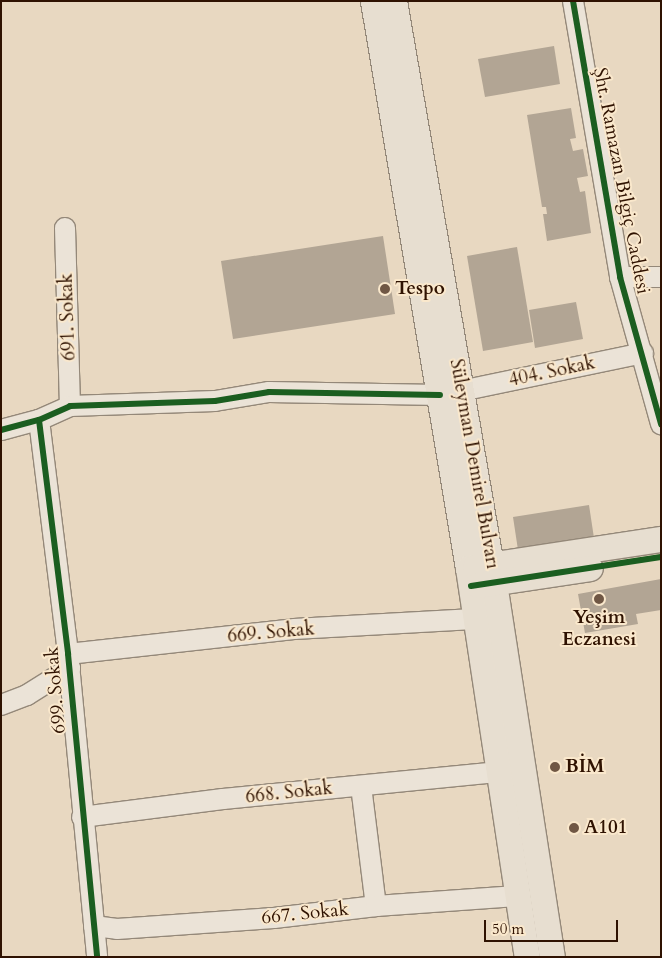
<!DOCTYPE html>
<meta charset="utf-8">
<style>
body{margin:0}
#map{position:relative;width:662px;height:958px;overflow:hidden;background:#e8d8c1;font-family:Cardo,serif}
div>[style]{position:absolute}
.building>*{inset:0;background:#b2a594}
.roads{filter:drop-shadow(1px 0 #948879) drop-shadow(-1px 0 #948879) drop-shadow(0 1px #948879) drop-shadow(0 -1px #948879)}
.minor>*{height:20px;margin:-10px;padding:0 10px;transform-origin:10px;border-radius:10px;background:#ebe3d7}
.major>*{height:25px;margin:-12.5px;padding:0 12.5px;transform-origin:12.5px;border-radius:12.5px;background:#e7ded0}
.cycleway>*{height:6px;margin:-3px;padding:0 3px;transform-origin:3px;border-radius:3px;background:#1b5e20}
.dots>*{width:14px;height:14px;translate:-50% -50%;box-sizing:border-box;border:2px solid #fae8cc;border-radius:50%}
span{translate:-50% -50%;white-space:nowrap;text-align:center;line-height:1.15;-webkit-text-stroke:4px #fae8cc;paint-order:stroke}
.street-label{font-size:19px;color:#2f1201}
.poi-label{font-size:19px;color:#2f1201;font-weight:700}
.left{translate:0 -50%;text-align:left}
.frame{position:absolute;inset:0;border:2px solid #2f1201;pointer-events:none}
.scale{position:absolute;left:484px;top:920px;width:134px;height:22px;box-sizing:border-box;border:2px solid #2f1201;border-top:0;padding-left:6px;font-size:15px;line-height:18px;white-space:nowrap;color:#2f1201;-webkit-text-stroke:4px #fae8cc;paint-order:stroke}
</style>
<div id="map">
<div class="building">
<div style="clip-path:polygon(554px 46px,560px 84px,485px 97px,478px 59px)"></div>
<div style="clip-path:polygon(571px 108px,576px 138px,570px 139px,573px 151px,583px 149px,588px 176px,577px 178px,580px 192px,585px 191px,591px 233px,547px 241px,543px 214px,547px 214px,546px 207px,542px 207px,527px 115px)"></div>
<div style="clip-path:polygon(383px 236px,395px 314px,233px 339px,221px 261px)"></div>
<div style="clip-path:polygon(517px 247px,533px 342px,483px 351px,467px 256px)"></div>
<div style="clip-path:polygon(576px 302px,583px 339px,535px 348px,529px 310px)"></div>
<div style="clip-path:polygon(589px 505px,594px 538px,518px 550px,513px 517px)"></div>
<div style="clip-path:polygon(661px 579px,661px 610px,636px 614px,638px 624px,585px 633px,578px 594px)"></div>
</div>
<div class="roads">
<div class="minor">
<div style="left:573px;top:1px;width:280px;rotate:80.3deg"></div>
<div style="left:620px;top:277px;width:153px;rotate:74.4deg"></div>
<div style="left:65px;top:228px;width:178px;rotate:88.4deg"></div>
<div style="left:620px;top:277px;width:41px"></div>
<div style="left:461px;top:391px;width:186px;rotate:-11.8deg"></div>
<div style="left:39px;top:420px;width:236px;rotate:82.9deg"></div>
<div style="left:68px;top:654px;width:304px;rotate:84.5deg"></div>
<div style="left:1px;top:430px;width:39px;rotate:-15deg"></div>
<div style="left:39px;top:420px;width:34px;rotate:-24deg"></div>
<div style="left:70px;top:406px;width:145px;rotate:-2deg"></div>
<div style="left:215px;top:401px;width:55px;rotate:-9.5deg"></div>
<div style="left:269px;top:392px;width:171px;rotate:1deg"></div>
<div style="left:68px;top:654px;width:227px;rotate:-6.3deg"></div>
<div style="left:294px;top:629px;width:180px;rotate:-3.2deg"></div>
<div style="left:1px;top:705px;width:28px;rotate:-21deg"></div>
<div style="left:27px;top:695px;width:51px;rotate:-32.1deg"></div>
<div style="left:361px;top:786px;width:121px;rotate:82.9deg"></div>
<div style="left:82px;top:817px;width:142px;rotate:-7.3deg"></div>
<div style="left:223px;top:799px;width:275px;rotate:-5.6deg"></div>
<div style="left:94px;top:926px;width:23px;rotate:7deg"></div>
<div style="left:117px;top:929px;width:157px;rotate:-4deg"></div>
<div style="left:274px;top:918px;width:103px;rotate:-6.7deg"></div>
<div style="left:376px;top:906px;width:141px;rotate:-4.1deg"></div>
</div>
<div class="major">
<div style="left:373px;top:1px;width:575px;rotate:80.49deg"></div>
<div style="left:468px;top:568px;width:393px;rotate:81.4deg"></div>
<div style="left:394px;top:1px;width:591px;rotate:80.25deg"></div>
<div style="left:494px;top:583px;width:378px;rotate:81.2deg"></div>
<div style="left:475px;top:567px;width:188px;rotate:-8.6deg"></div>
<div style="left:478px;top:585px;width:113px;rotate:-8.6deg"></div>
</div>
</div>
<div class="cycleway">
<div style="left:573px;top:1px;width:280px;rotate:80.3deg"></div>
<div style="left:620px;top:277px;width:153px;rotate:74.4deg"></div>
<div style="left:39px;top:420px;width:236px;rotate:82.9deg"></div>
<div style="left:68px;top:654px;width:304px;rotate:84.5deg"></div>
<div style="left:1px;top:430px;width:39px;rotate:-15deg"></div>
<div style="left:39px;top:420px;width:34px;rotate:-24deg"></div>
<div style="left:70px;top:406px;width:145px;rotate:-2deg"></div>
<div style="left:215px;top:401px;width:55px;rotate:-9.5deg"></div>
<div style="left:269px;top:392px;width:171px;rotate:1deg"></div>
<div style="left:471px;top:586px;width:192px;rotate:-8.7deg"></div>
</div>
<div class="dots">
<div style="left:385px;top:289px;background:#705744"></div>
<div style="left:599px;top:599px;background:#705744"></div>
<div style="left:555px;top:767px;background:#705744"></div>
<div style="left:574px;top:828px;background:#705744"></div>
</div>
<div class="street-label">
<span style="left:621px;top:181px;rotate:79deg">Şht. Ramazan Bilgiç Caddesi</span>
<span style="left:68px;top:317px;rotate:-92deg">691. Sokak</span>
<span style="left:552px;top:372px;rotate:-12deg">404. Sokak</span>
<span style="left:474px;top:464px;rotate:80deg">Süleyman Demirel Bulvarı</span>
<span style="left:271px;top:633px;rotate:-5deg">669. Sokak</span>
<span style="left:56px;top:690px;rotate:-95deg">699. Sokak</span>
<span style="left:289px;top:793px;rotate:-6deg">668. Sokak</span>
<span style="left:305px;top:914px;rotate:-6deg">667. Sokak</span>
</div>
<div class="poi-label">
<span class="left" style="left:395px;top:289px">Tespo</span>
<span style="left:599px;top:629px">Yeşim<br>Eczanesi</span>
<span class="left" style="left:565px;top:767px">BİM</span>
<span class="left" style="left:584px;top:828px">A101</span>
</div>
<div class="frame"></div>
<div class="scale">50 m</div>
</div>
